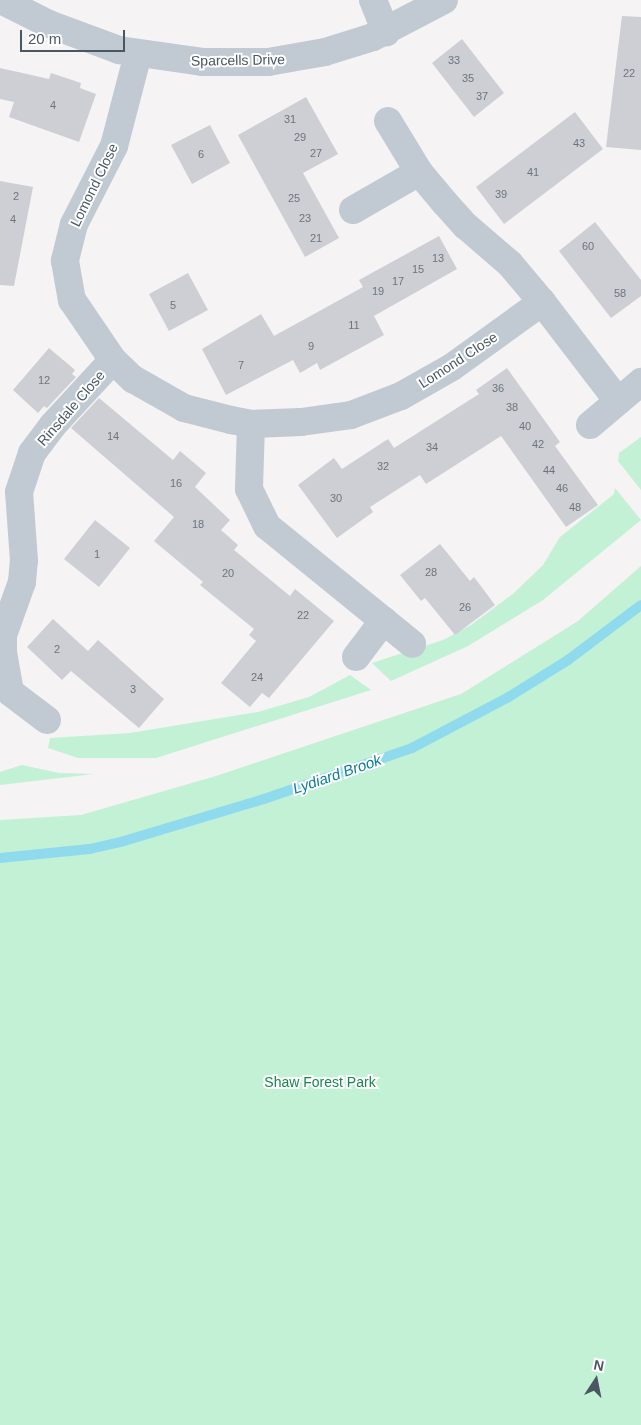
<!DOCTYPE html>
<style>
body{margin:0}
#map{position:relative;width:641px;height:1425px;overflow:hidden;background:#f5f3f3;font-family:Arial,sans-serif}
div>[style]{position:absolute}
.green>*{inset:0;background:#c3f1d5}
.stream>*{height:10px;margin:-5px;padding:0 5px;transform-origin:5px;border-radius:5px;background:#90daee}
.building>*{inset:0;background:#cdcfd5}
.street>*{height:28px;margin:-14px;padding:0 14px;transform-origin:14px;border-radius:14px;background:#c1cad2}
span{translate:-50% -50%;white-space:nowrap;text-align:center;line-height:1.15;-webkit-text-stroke:4px #fff;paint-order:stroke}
.number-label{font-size:11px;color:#6b747e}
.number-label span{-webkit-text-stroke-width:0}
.street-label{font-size:14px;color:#4a5661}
.park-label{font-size:14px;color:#17864f}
.water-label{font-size:15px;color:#0c7c9b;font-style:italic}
.north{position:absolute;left:571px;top:1355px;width:50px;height:50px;-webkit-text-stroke:4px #fff;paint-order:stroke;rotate:11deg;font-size:14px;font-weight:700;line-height:20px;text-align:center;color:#4a5661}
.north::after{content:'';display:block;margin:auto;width:18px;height:22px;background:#4a5661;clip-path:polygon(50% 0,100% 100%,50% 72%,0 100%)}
.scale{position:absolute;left:20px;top:30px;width:105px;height:22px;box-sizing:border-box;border:2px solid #4a5661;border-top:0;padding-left:6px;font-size:15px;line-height:18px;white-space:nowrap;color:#4a5661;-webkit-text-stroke:4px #fff;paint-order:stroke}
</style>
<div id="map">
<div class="green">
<div style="clip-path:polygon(641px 437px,641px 490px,618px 461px,619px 453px)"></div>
<div style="clip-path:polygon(615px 488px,641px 520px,543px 600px,468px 646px,391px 681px,372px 663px,443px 640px,471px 625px,514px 593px,543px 565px,560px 537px,614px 494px)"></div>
<div style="clip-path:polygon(641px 566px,641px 1425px,0 1425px,0 820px,81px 815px,216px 776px,461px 694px,578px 621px)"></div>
<div style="clip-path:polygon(350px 675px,371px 690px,156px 758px,78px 758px,48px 748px,50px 738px,130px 733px,258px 712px,309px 697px)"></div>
<div style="clip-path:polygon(22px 765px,59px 773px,94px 774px,0 785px,0 772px)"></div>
</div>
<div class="stream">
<div style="left:0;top:858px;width:90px;rotate:-5.7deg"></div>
<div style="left:90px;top:849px;width:35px;rotate:-13deg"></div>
<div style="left:124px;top:841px;width:146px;rotate:-16.7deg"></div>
<div style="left:264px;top:799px;width:157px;rotate:-19deg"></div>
<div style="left:412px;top:748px;width:107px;rotate:-27.8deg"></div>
<div style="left:507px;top:698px;width:72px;rotate:-31.9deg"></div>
<div style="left:568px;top:660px;width:91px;rotate:-37deg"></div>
</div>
<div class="building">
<div style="clip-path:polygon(622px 16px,641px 17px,641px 150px,606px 147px)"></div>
<div style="clip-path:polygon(462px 39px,504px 93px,474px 117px,432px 63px)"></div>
<div style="clip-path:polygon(0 68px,49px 79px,51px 73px,81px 83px,80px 88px,96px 94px,79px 142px,9px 117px,14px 102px,0 99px)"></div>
<div style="clip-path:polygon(306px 97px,338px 154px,303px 173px,339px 238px,305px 257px,238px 135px)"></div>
<div style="clip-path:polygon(575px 112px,603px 149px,504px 224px,476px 187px)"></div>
<div style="clip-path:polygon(210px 125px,230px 163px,192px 184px,171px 145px)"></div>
<div style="clip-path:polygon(0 181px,33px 187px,14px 286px,0 285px)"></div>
<div style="clip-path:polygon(595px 222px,641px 280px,641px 296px,611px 318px,559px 251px)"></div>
<div style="clip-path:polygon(439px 236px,457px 269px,374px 316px,384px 335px,320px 370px,317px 363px,300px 373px,293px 360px,226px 395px,202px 349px,261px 314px,274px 336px,363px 287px,359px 280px)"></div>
<div style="clip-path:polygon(188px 273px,208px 310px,169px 331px,149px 294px)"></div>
<div style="clip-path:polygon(49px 348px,75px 370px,72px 374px,76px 377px,47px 408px,44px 406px,38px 413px,13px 390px)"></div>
<div style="clip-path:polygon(507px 368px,560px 442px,555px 446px,598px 505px,566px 527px,501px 436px,426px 484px,420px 475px,370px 507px,373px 512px,337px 538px,298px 485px,334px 458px,342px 469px,388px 439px,394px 448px,479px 394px,476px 390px)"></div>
<div style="clip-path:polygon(99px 398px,173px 460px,180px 451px,206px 473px,195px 487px,230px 520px,221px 530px,238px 545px,234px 550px,290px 596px,295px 589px,334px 621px,269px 698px,262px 693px,250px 707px,221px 683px,256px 641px,249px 635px,254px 629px,200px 585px,203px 582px,154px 541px,174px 517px,71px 428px)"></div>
<div style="clip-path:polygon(95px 520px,130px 548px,99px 587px,64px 559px)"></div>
<div style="clip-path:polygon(440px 544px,470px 581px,474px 577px,495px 605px,455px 635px,425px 598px,421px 601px,400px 575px)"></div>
<div style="clip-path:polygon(53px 619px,88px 651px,98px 640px,164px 699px,139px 728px,71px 671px,62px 680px,27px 647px)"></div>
</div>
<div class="street">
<div style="left:1px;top:0;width:54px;rotate:26.6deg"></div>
<div style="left:49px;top:24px;width:75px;rotate:20.4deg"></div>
<div style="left:119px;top:50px;width:84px;rotate:8.2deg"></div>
<div style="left:202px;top:62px;width:66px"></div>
<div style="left:268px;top:62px;width:58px;rotate:-10deg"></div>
<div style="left:325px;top:52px;width:50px;rotate:-17.4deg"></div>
<div style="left:373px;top:37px;width:80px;rotate:-27.5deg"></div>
<div style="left:373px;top:0;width:35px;rotate:68deg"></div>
<div style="left:138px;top:54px;width:95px;rotate:104.6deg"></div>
<div style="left:114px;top:146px;width:88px;rotate:117.1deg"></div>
<div style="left:74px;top:224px;width:38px;rotate:104deg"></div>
<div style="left:65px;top:261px;width:40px;rotate:80deg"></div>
<div style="left:72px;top:300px;width:73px;rotate:55.7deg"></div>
<div style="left:113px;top:360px;width:28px;rotate:44deg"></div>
<div style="left:133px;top:379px;width:59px;rotate:29.6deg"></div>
<div style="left:184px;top:408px;width:49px;rotate:14.3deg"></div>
<div style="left:231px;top:420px;width:20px;rotate:11deg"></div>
<div style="left:251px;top:424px;width:50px;rotate:-2.3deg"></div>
<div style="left:301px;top:422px;width:50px;rotate:-8deg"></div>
<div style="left:351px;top:415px;width:53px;rotate:-20.8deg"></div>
<div style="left:401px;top:396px;width:59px;rotate:-29.6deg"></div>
<div style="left:452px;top:367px;width:111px;rotate:-35.8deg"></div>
<div style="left:542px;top:302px;width:125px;rotate:52.5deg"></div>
<div style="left:388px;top:121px;width:60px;rotate:58.7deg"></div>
<div style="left:419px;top:172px;width:40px;rotate:50deg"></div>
<div style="left:445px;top:203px;width:31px;rotate:48deg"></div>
<div style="left:466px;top:226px;width:58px;rotate:40.8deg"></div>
<div style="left:510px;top:264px;width:50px;rotate:49.9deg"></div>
<div style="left:353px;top:210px;width:76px;rotate:-29.9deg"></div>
<div style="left:251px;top:424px;width:65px;rotate:91.8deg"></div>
<div style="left:249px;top:489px;width:41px;rotate:64.1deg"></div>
<div style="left:267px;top:526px;width:187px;rotate:39.1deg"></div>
<div style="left:590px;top:425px;width:67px;rotate:-40.1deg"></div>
<div style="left:356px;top:657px;width:46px;rotate:-52.9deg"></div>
<div style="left:47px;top:720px;width:46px;rotate:-142.9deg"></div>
<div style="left:10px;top:692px;width:39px;rotate:-100deg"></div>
<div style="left:3px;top:654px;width:19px;rotate:-90deg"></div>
<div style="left:3px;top:635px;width:56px;rotate:-70.3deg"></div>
<div style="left:22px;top:582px;width:21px;rotate:-85deg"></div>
<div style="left:24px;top:561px;width:69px;rotate:-94.1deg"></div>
<div style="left:19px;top:492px;width:41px;rotate:-71.6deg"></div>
<div style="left:32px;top:453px;width:35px;rotate:-53deg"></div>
<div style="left:53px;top:425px;width:88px;rotate:-47.3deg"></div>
</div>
<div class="number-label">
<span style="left:454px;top:60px">33</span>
<span style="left:629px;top:73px">22</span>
<span style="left:468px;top:78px">35</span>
<span style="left:482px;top:96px">37</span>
<span style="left:53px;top:105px">4</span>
<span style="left:290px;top:119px">31</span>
<span style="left:300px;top:137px">29</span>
<span style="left:579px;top:143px">43</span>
<span style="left:316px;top:153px">27</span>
<span style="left:201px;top:154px">6</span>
<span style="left:533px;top:172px">41</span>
<span style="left:501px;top:194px">39</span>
<span style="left:16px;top:196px">2</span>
<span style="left:294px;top:198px">25</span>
<span style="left:305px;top:218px">23</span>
<span style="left:13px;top:219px">4</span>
<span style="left:316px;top:238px">21</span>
<span style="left:588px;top:246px">60</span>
<span style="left:438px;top:258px">13</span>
<span style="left:418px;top:269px">15</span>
<span style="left:398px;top:281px">17</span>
<span style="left:378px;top:291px">19</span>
<span style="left:620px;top:293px">58</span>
<span style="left:173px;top:305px">5</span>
<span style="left:354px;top:325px">11</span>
<span style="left:311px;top:346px">9</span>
<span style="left:241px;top:365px">7</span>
<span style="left:44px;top:380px">12</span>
<span style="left:498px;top:388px">36</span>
<span style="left:512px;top:407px">38</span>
<span style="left:525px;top:426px">40</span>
<span style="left:113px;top:436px">14</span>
<span style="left:538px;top:444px">42</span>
<span style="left:432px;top:447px">34</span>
<span style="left:383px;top:466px">32</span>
<span style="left:549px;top:470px">44</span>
<span style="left:176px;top:483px">16</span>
<span style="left:562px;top:488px">46</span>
<span style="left:336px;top:498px">30</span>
<span style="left:575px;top:507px">48</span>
<span style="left:198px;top:524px">18</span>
<span style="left:97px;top:554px">1</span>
<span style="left:431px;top:572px">28</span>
<span style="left:228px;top:573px">20</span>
<span style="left:465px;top:607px">26</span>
<span style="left:303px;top:615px">22</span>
<span style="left:57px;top:649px">2</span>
<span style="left:257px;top:677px">24</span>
<span style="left:133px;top:689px">3</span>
</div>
<div class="street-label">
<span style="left:238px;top:60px;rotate:-1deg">Sparcells Drive</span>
<span style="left:94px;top:185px;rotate:-64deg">Lomond Close</span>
<span style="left:458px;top:360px;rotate:-33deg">Lomond Close</span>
<span style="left:71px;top:408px;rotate:-49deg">Rinsdale Close</span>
</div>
<div class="park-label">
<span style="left:320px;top:1082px">Shaw Forest Park</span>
</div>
<div class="water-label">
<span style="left:337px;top:774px;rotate:-19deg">Lydiard Brook</span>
</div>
<div class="north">N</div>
<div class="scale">20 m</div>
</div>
